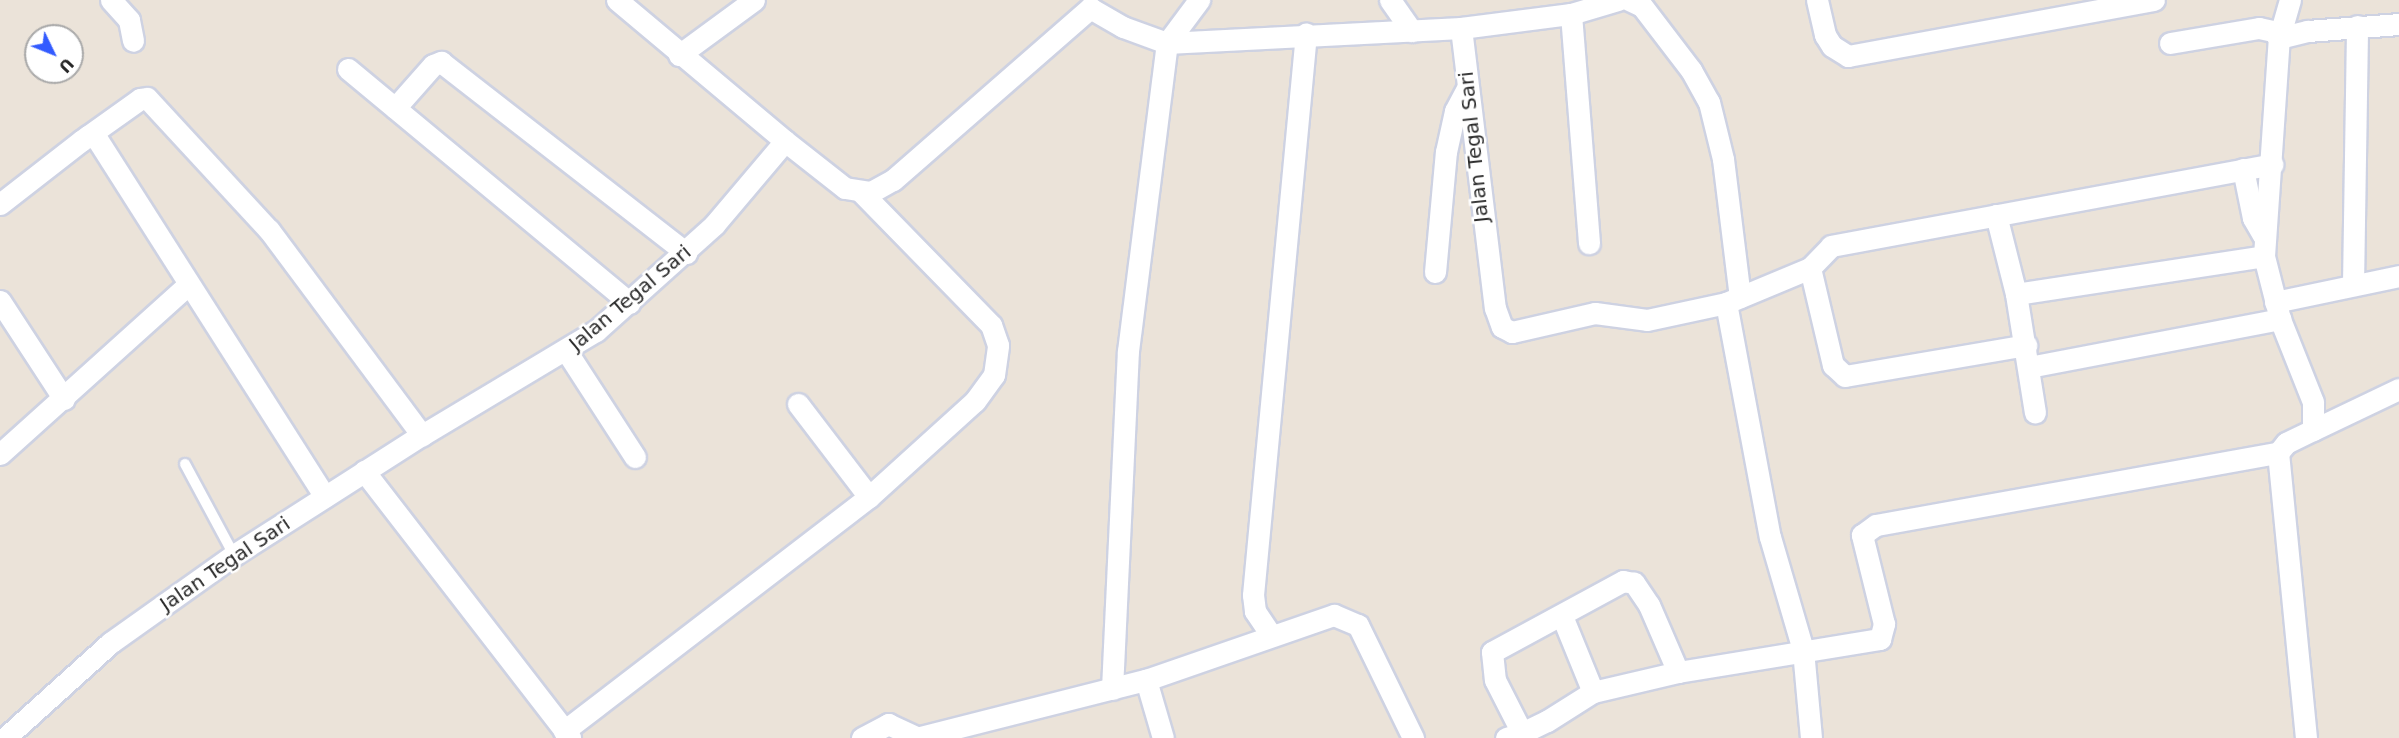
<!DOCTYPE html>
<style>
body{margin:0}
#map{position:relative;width:2399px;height:738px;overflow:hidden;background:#ebe3d9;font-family:"DejaVu Sans",sans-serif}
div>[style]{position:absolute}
.roads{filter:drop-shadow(2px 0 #ced2e2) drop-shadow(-2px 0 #ced2e2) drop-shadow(0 2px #ced2e2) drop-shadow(0 -2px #ced2e2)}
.service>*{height:10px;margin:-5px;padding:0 5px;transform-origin:5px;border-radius:5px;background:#fff}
.minor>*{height:21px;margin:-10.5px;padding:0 10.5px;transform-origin:10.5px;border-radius:10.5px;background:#fff}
span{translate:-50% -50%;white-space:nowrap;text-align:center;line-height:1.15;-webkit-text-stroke:5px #fff;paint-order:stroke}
.street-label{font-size:20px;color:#282828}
.north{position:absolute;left:24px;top:24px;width:60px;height:60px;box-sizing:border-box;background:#fff;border:2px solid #a9a9a9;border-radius:50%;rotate:133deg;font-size:16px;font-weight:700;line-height:24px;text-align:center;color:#282828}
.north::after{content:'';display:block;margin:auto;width:21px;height:27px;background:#335bff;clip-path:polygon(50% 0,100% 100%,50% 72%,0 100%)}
</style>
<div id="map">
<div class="roads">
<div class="service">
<div style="left:185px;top:464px;width:103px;rotate:61.7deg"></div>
</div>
<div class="minor">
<div style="left:111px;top:0;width:27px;rotate:48deg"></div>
<div style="left:129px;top:20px;width:21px;rotate:79deg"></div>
<div style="left:617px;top:0;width:219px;rotate:40deg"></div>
<div style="left:1390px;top:0;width:38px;rotate:55deg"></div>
<div style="left:1629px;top:0;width:14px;rotate:25deg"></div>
<div style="left:1642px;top:6px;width:81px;rotate:52.6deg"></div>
<div style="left:1691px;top:70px;width:37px;rotate:61deg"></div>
<div style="left:1709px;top:102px;width:59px;rotate:76.2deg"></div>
<div style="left:1723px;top:159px;width:139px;rotate:83deg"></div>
<div style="left:1817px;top:0;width:36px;rotate:77deg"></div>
<div style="left:1825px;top:35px;width:13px;rotate:58deg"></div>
<div style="left:1832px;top:46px;width:19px;rotate:32deg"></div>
<div style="left:1848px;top:56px;width:311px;rotate:-10.4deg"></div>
<div style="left:1571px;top:14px;width:230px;rotate:85.5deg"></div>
<div style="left:1461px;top:28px;width:111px;rotate:-7.3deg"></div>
<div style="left:1571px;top:14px;width:49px;rotate:-16.6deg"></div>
<div style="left:2279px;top:38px;width:40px;rotate:-74deg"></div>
<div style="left:2170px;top:43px;width:90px;rotate:-9.6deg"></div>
<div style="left:2259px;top:28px;width:14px;rotate:12deg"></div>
<div style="left:2273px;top:31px;width:9px;rotate:49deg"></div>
<div style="left:679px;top:55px;width:93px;rotate:-36.3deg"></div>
<div style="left:348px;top:69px;width:366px;rotate:39.7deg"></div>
<div style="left:395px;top:108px;width:57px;rotate:-48.5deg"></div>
<div style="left:433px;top:65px;width:9px;rotate:-21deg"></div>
<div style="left:441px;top:62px;width:311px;rotate:37.9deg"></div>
<div style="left:88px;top:136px;width:64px;rotate:-35.4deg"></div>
<div style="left:140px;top:99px;width:7px;rotate:-8deg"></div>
<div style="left:147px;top:98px;width:180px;rotate:47.3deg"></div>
<div style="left:269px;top:230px;width:256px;rotate:53.3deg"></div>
<div style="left:2243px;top:169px;width:50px;rotate:78.5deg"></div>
<div style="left:2253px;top:218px;width:20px;rotate:60deg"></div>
<div style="left:0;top:204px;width:103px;rotate:-37.9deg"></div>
<div style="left:81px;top:141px;width:9px;rotate:-36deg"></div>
<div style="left:88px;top:136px;width:9px;rotate:18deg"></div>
<div style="left:97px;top:139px;width:424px;rotate:57.5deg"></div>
<div style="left:1996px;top:215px;width:81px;rotate:75.8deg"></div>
<div style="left:2016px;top:294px;width:120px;rotate:80.9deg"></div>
<div style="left:1810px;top:268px;width:100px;rotate:76.7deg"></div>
<div style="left:1833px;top:365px;width:16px;rotate:43deg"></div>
<div style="left:1845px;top:376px;width:184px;rotate:-9.7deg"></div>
<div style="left:1435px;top:272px;width:121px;rotate:-84.8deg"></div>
<div style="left:1446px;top:152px;width:42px;rotate:-77.6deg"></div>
<div style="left:1455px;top:111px;width:26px;rotate:-62deg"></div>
<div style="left:2353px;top:285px;width:259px;rotate:-89.1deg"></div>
<div style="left:2016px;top:294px;width:251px;rotate:-8.7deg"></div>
<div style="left:0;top:301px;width:117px;rotate:56.9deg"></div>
<div style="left:2275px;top:302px;width:127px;rotate:-11.8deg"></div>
<div style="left:1726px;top:303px;width:238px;rotate:79.4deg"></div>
<div style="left:1770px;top:537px;width:118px;rotate:73.7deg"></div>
<div style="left:1803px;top:650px;width:88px;rotate:84.8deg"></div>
<div style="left:567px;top:352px;width:125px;rotate:57.1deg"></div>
<div style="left:2029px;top:367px;width:256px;rotate:-10.8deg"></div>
<div style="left:798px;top:404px;width:117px;rotate:52.6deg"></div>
<div style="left:2313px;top:430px;width:95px;rotate:-25.5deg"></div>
<div style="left:0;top:454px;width:253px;rotate:-42deg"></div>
<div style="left:364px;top:471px;width:337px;rotate:52.3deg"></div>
<div style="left:1562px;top:616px;width:82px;rotate:67.8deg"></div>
<div style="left:1271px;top:635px;width:29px;rotate:-124deg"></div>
<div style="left:1255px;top:611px;width:16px;rotate:-97deg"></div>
<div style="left:1253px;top:595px;width:564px;rotate:-84.61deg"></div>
<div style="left:1678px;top:672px;width:205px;rotate:-9.3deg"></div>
<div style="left:1880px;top:639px;width:16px;rotate:-75deg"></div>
<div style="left:1884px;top:624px;width:92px;rotate:-103.9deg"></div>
<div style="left:1862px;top:535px;width:17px;rotate:-36deg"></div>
<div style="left:1876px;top:525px;width:408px;rotate:-10.2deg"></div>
<div style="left:1146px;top:680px;width:60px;rotate:73.7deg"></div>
<div style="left:1112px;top:689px;width:338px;rotate:-87.3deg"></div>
<div style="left:1128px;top:351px;width:310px;rotate:-82.8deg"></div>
<div style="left:1167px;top:43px;width:54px;rotate:-53.3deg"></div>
<div style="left:564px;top:731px;width:384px;rotate:-37.5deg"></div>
<div style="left:869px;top:497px;width:143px;rotate:-42.2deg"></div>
<div style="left:975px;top:401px;width:32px;rotate:-54deg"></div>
<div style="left:994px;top:375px;width:30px;rotate:-82deg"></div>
<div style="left:998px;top:345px;width:21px;rotate:-109deg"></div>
<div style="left:991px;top:325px;width:185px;rotate:-134.3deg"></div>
<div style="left:5px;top:738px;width:142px;rotate:-42.1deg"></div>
<div style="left:110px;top:643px;width:152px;rotate:-35.4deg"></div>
<div style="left:234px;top:555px;width:223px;rotate:-32.6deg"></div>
<div style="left:422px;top:435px;width:203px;rotate:-30.9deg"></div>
<div style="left:596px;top:331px;width:159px;rotate:-41.9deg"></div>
<div style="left:714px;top:225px;width:110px;rotate:-49.8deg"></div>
<div style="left:785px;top:141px;width:76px;rotate:38.1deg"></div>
<div style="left:845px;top:188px;width:26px;rotate:9deg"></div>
<div style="left:871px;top:192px;width:25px;rotate:-29deg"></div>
<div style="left:893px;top:180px;width:262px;rotate:-41.1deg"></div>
<div style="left:1090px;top:8px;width:38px;rotate:30deg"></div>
<div style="left:1123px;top:27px;width:47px;rotate:20deg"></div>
<div style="left:1167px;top:43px;width:294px;rotate:-2.9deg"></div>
<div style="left:1461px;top:28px;width:282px;rotate:83.1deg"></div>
<div style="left:1495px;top:308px;width:20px;rotate:70deg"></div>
<div style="left:1502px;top:327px;width:11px;rotate:27deg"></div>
<div style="left:1512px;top:332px;width:85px;rotate:-12.9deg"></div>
<div style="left:1595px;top:313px;width:52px;rotate:7.7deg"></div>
<div style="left:1647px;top:320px;width:81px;rotate:-12.1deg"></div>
<div style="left:1726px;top:303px;width:91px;rotate:-22.6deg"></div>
<div style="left:1810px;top:268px;width:30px;rotate:-46deg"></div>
<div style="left:1831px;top:246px;width:449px;rotate:-10.5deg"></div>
<div style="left:862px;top:738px;width:30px;rotate:-28deg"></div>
<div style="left:888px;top:724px;width:31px;rotate:25deg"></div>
<div style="left:916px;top:738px;width:237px;rotate:-14.2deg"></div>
<div style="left:1146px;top:680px;width:199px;rotate:-19.1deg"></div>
<div style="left:1334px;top:615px;width:26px;rotate:23deg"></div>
<div style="left:1358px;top:625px;width:126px;rotate:64deg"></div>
<div style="left:1506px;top:738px;width:17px;rotate:-17deg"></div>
<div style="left:1522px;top:733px;width:28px;rotate:-26deg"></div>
<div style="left:1547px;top:721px;width:54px;rotate:-32.2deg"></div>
<div style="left:1593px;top:692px;width:87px;rotate:-13.2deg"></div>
<div style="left:1678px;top:672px;width:73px;rotate:-113.4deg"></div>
<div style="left:1649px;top:605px;width:27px;rotate:-124deg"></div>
<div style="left:1634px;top:583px;width:11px;rotate:-170deg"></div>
<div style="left:1623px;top:581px;width:149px;rotate:151.5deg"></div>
<div style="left:1492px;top:652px;width:28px;rotate:84deg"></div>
<div style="left:1495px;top:680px;width:59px;rotate:63deg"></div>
<div style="left:2306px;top:738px;width:286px;rotate:-95.6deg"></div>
<div style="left:2278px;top:453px;width:13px;rotate:-51deg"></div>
<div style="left:2286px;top:443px;width:30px;rotate:-26deg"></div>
<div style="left:2313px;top:430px;width:28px;rotate:-90deg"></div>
<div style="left:2313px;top:402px;width:89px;rotate:-111.7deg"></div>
<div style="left:2280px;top:319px;width:65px;rotate:-104.3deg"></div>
<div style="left:2264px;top:256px;width:219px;rotate:-86.1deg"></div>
<div style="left:2279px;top:38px;width:30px;rotate:-14deg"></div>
<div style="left:2308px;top:31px;width:91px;rotate:-4.4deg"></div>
</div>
</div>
<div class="street-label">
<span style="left:1474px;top:147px;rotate:-96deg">Jalan Tegal Sari</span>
<span style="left:630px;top:298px;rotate:-40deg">Jalan Tegal Sari</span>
<span style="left:225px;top:564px;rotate:-34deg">Jalan Tegal Sari</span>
</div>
<div class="north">U</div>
</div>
